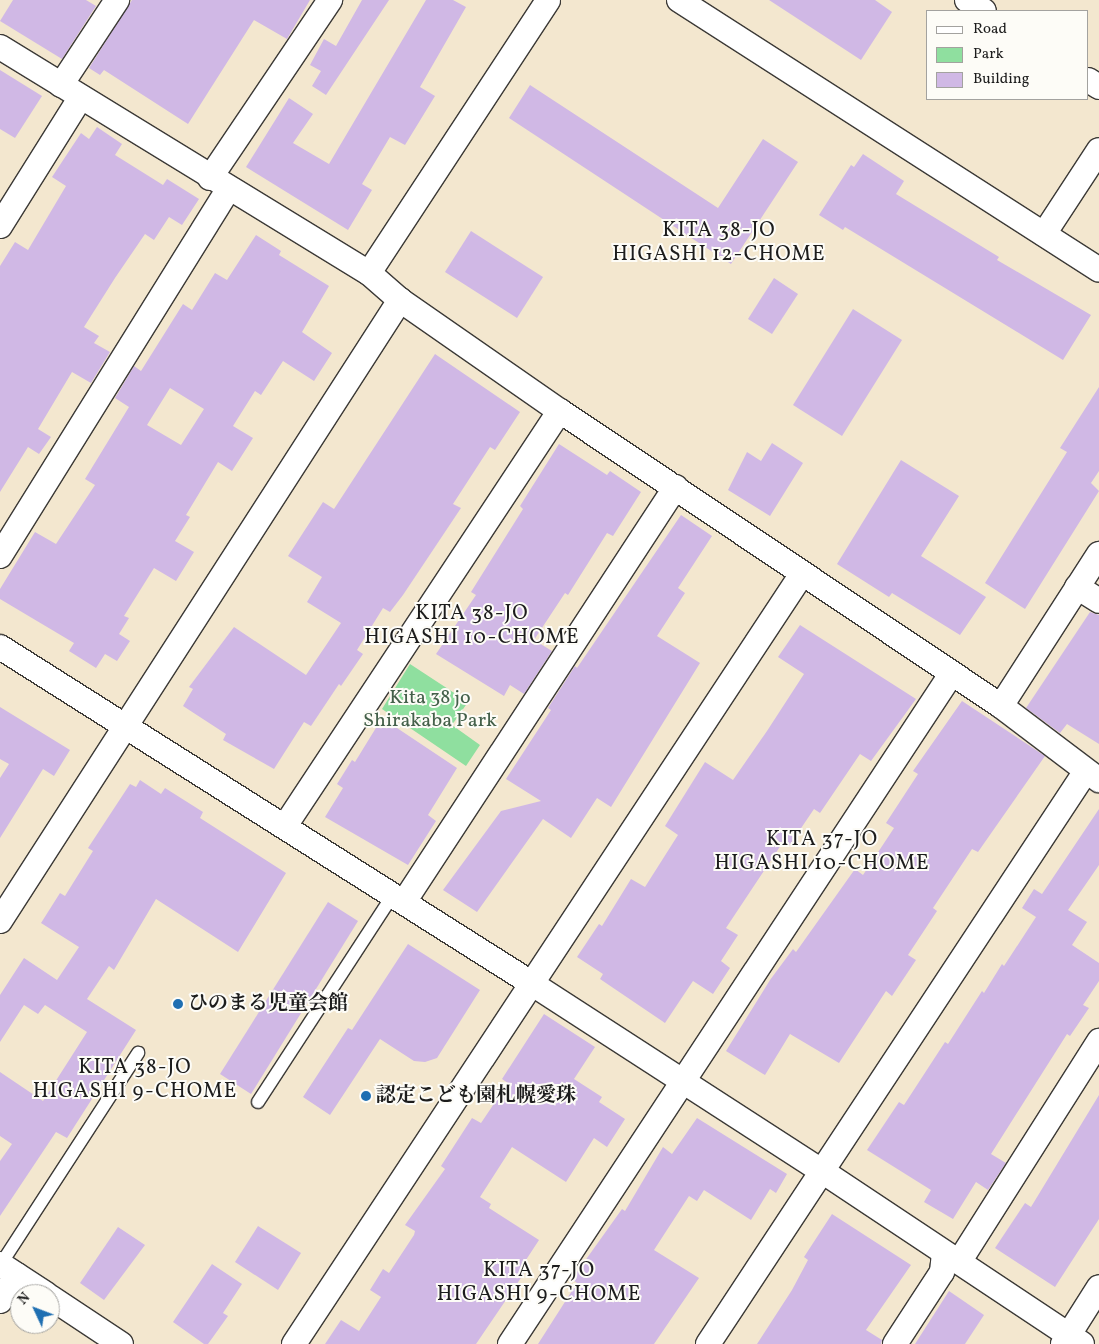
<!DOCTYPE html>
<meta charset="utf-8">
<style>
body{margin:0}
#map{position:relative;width:1099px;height:1344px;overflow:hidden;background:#f3e7cf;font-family:Vollkorn,"Noto Serif JP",serif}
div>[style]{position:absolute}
.green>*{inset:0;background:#8fdf9f}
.building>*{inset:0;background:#d0b8e5}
.roads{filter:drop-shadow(1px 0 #3c3a37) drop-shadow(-1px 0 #3c3a37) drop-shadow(0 1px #3c3a37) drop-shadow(0 -1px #3c3a37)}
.lane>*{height:12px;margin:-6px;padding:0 6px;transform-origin:6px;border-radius:6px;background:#fff}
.street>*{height:24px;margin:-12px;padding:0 12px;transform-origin:12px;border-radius:12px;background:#fff}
.dots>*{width:14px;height:14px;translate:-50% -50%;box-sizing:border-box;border:2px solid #fdfcf7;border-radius:50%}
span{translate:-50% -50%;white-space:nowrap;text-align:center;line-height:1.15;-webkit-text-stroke:4px #fdfcf7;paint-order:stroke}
.park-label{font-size:20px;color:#44604a}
.poi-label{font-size:20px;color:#1c1c1c;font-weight:700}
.left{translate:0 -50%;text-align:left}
.neighbourhood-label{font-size:21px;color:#1c1c1c;letter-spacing:1px}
.legend{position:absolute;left:926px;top:10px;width:162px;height:90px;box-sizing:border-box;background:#fdfcf7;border:1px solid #a3a29f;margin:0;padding:6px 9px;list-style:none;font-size:15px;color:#1c1c1c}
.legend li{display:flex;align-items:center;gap:10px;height:25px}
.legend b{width:25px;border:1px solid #a3a29f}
.north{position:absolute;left:10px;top:1284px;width:50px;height:50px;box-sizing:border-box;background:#fdfcf7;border:1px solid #a3a29f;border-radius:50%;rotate:313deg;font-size:14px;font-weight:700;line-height:20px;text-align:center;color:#1c1c1c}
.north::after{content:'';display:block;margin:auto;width:18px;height:22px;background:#1f6fb2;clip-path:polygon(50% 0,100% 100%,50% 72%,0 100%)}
</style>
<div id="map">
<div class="green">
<div style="clip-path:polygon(410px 664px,468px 702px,452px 725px,480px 745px,466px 766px,382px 709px)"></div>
</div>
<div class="building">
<div style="clip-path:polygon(13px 0,86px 0,96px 6px,62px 59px,0 21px)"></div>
<div style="clip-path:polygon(132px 0,310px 0,287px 39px,254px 20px,188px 124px,104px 70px,100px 75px,89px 68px)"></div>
<div style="clip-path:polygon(362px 0,389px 0,326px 95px,312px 86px,321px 71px,310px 65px,324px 39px,336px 46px)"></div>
<div style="clip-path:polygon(426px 0,453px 0,466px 7px,420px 87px,435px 96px,405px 145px,390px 137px,362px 184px,372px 190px,348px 230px,246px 167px,289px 98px,313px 114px,293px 143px,329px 164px)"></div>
<div style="clip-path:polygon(769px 0,875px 0,892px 12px,861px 60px)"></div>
<div style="clip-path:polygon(0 70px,42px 96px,15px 138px,0 129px)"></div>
<div style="clip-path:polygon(530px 85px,718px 208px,763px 139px,798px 162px,731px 264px,509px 118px)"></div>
<div style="clip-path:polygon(97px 127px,122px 144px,115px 155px,163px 185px,167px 179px,199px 199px,182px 225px,169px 217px,154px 240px,145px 234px,115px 278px,84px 327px,99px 336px,94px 343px,110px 352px,91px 383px,72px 372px,38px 429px,51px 437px,39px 454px,28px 447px,0 492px,0 266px,15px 242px,28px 250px,66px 186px,52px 177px,81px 133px,89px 139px)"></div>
<div style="clip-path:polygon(863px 154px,904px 181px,896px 194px,999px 257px,997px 260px,1091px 315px,1063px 360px,845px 227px,843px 230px,819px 215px,851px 165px,854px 167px)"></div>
<div style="clip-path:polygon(471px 231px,543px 277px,517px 318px,445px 272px)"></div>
<div style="clip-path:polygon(evenodd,256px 235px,281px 251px,279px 255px,329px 286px,302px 332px,332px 353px,314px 381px,283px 361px,261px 395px,255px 391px,233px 426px,253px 438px,232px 471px,218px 462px,186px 515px,190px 517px,175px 541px,194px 552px,176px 581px,154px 568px,124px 616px,129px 618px,119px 634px,130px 641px,117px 661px,105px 654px,96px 668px,69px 651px,74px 643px,0 599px,0 589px,35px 532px,56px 544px,95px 485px,85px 479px,129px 407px,115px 398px,134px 366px,141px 371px,183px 304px,192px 310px,215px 273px,227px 280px,256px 235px,170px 388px,204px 409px,181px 445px,147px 425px,170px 388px)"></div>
<div style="clip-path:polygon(774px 278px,798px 294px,772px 334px,748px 319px)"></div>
<div style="clip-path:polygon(853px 309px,902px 340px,842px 436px,793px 405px)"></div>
<div style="clip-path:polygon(435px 354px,520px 412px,495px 450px,490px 447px,453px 504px,461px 508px,403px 595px,390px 612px,383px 608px,357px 650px,363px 654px,341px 686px,339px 684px,311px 726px,304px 722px,274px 769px,223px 740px,226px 734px,183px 706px,193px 689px,189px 687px,234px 627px,306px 675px,341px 623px,307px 602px,322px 577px,288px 556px,323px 502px,334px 509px)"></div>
<div style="clip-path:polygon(1099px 387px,1099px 471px,1091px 483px,1099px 491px,1025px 609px,985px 583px,1067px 452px,1060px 448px)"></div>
<div style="clip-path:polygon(772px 443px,803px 463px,770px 516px,728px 490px,747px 452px,761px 461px)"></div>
<div style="clip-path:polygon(559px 444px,607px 475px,610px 471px,641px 492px,613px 536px,607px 533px,568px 595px,565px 593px,534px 640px,552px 651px,524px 694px,510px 685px,504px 696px,436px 654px,476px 595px,471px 592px,523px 509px,520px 506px)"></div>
<div style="clip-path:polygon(901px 460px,959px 496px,921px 556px,986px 597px,960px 635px,892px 593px,889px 597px,837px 564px)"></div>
<div style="clip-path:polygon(681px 515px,712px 536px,678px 588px,685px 593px,657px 636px,700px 663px,611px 807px,597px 798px,571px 838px,543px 819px,477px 912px,443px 890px,501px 811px,541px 801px,506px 779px,551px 710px,548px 708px,575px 666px,577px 668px)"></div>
<div style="clip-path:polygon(1090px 612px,1099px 615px,1099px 744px,1067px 724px,1060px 733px,1026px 708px)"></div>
<div style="clip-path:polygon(800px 625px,916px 699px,871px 761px,860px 754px,820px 813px,814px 809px,789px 846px,783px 842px,726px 928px,738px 935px,721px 961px,730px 968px,713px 994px,693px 981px,665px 1023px,600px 979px,603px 974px,577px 957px,599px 924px,602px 926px,631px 879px,645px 887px,678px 835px,665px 826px,705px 762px,733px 780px,767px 731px,804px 674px,778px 657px)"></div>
<div style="clip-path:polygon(962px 701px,1045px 756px,978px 852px,972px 849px,933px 908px,937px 911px,908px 955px,916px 960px,892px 996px,886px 991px,839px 1063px,790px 1034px,765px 1075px,726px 1051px,770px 980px,793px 949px,796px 952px,855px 869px,863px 875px,894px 828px,886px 823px,918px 774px,913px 771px)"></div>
<div style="clip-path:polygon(0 707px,70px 750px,54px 776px,43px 769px,0 838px,0 778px,9px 764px,0 759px)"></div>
<div style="clip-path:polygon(382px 718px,457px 768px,428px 815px,436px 821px,408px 865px,325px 817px,343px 788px,337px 784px,352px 760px,355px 762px)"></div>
<div style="clip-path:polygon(140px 780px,161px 794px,165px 788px,203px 812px,200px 818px,286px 873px,238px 952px,156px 899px,114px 970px,109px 966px,87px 999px,136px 1030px,67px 1138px,56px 1132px,0 1216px,0 1161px,12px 1144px,0 1136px,0 1072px,43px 1101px,87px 1032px,45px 1005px,38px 1014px,24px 1005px,0 1042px,0 995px,24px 958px,57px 980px,79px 947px,41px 923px,60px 893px,65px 896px,93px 851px,88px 848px,130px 784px,136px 787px)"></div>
<div style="clip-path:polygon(1099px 809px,1099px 865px,1068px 910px,1087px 922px,1072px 945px,1099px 963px,1099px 981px,1083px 1005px,1089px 1008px,1070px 1036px,1067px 1034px,991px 1154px,1006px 1163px,988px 1190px,976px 1182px,953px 1219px,924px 1202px,931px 1190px,867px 1150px,899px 1102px,904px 1105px,945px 1042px,948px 1044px,982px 991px,984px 993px,1002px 964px,1004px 966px,1036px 917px,1022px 908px,1034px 889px,1042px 894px)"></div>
<div style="clip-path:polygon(328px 902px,358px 921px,251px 1094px,220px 1074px)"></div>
<div style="clip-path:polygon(408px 944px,480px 990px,437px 1058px,425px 1062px,414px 1061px,380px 1039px,330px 1115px,303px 1097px,348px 1028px,352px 1030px)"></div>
<div style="clip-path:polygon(544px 1014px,595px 1047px,574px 1079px,602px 1097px,599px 1102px,625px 1119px,607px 1147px,594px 1138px,566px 1182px,512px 1147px,480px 1197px,491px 1204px,489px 1208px,539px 1240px,522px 1266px,527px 1269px,476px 1344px,325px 1344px,341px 1320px,359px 1331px,381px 1297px,370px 1290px,383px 1269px,389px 1273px,414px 1235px,415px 1231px,405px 1225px,445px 1169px,441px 1166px,472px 1118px,481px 1123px,508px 1083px,502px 1079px)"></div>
<div style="clip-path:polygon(1099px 1095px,1099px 1219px,1055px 1287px,995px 1248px,1025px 1203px,1031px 1207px)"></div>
<div style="clip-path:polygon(697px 1118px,787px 1174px,776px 1193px,770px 1189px,751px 1220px,704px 1190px,697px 1201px,689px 1196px,654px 1250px,699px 1278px,654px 1344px,538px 1344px,577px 1283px,572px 1279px,622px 1209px,625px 1211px,663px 1147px,672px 1154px)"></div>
<div style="clip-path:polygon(832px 1214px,911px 1265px,866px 1330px,882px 1340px,881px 1344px,757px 1344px,792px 1290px,808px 1260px,804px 1257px)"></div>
<div style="clip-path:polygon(258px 1226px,301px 1253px,278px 1290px,235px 1262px)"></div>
<div style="clip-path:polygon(118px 1227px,145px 1245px,104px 1300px,80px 1283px)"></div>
<div style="clip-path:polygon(212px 1264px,242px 1284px,223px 1313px,228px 1316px,208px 1344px,204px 1344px,173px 1322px)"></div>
<div style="clip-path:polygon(949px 1291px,984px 1315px,965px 1344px,915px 1344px)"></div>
</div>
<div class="roads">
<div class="lane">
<div style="left:258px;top:1102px;width:247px;rotate:-56.9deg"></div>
<div style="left:1px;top:1264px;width:252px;rotate:-57deg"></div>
</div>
<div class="street">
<div style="left:679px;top:0;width:499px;rotate:32.7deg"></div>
<div style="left:967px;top:0;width:20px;rotate:33deg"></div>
<div style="left:0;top:47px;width:433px;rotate:31.5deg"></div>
<div style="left:369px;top:273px;width:41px;rotate:41.1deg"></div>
<div style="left:400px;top:300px;width:195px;rotate:34.8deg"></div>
<div style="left:560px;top:411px;width:531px;rotate:33.78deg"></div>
<div style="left:1001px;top:706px;width:123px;rotate:37.1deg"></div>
<div style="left:1088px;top:80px;width:13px;rotate:32deg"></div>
<div style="left:61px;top:85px;width:102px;rotate:-56.6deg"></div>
<div style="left:210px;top:178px;width:215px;rotate:-56deg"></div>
<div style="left:0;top:226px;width:152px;rotate:-57.9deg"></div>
<div style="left:1044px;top:234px;width:100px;rotate:-56.8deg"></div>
<div style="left:369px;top:273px;width:326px;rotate:-56.7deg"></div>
<div style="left:0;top:556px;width:432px;rotate:-58.1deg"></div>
<div style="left:1077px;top:587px;width:26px;rotate:32deg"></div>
<div style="left:0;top:647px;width:628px;rotate:32.32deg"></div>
<div style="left:531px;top:983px;width:346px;rotate:32.9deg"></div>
<div style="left:822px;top:1171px;width:312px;rotate:33.6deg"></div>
<div style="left:1001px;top:706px;width:181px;rotate:-57.2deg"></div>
<div style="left:285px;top:826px;width:498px;rotate:-56.5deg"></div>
<div style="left:404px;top:902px;width:496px;rotate:-56.8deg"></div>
<div style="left:0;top:921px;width:739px;rotate:-57.21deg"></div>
<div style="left:959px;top:1262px;width:262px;rotate:-57.6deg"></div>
<div style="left:0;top:1264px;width:55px;rotate:33.1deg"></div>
<div style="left:50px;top:1297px;width:85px;rotate:33.5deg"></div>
<div style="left:0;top:1301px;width:31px;rotate:-57deg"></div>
<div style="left:294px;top:1344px;width:922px;rotate:-56.59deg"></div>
<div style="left:510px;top:1344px;width:803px;rotate:-56.63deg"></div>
<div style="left:708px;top:1344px;width:686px;rotate:-56.59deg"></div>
<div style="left:895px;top:1344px;width:86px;rotate:-56.9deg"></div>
<div style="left:942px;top:1272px;width:19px;rotate:-84deg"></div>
<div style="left:1063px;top:1344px;width:67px;rotate:-57.7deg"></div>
</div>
</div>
<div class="dots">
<div style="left:178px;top:1004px;background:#1f6fb2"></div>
<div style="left:366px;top:1096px;background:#1f6fb2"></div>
</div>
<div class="park-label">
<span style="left:430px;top:710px">Kita 38 jo<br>Shirakaba Park</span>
</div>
<div class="poi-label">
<span class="left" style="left:188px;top:1004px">ひのまる児童会館</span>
<span class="left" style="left:376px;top:1096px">認定こども園札幌愛珠</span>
</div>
<div class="neighbourhood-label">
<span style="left:719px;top:243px">KITA 38-JO<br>HIGASHI 12-CHOME</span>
<span style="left:472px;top:626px">KITA 38-JO<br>HIGASHI 10-CHOME</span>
<span style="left:822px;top:852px">KITA 37-JO<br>HIGASHI 10-CHOME</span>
<span style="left:135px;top:1080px">KITA 38-JO<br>HIGASHI 9-CHOME</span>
<span style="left:539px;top:1283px">KITA 37-JO<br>HIGASHI 9-CHOME</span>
</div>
<ul class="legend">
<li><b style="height:6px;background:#fff"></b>Road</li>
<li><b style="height:14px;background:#8fdf9f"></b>Park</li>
<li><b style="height:14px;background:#d0b8e5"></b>Building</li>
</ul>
<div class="north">N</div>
</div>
